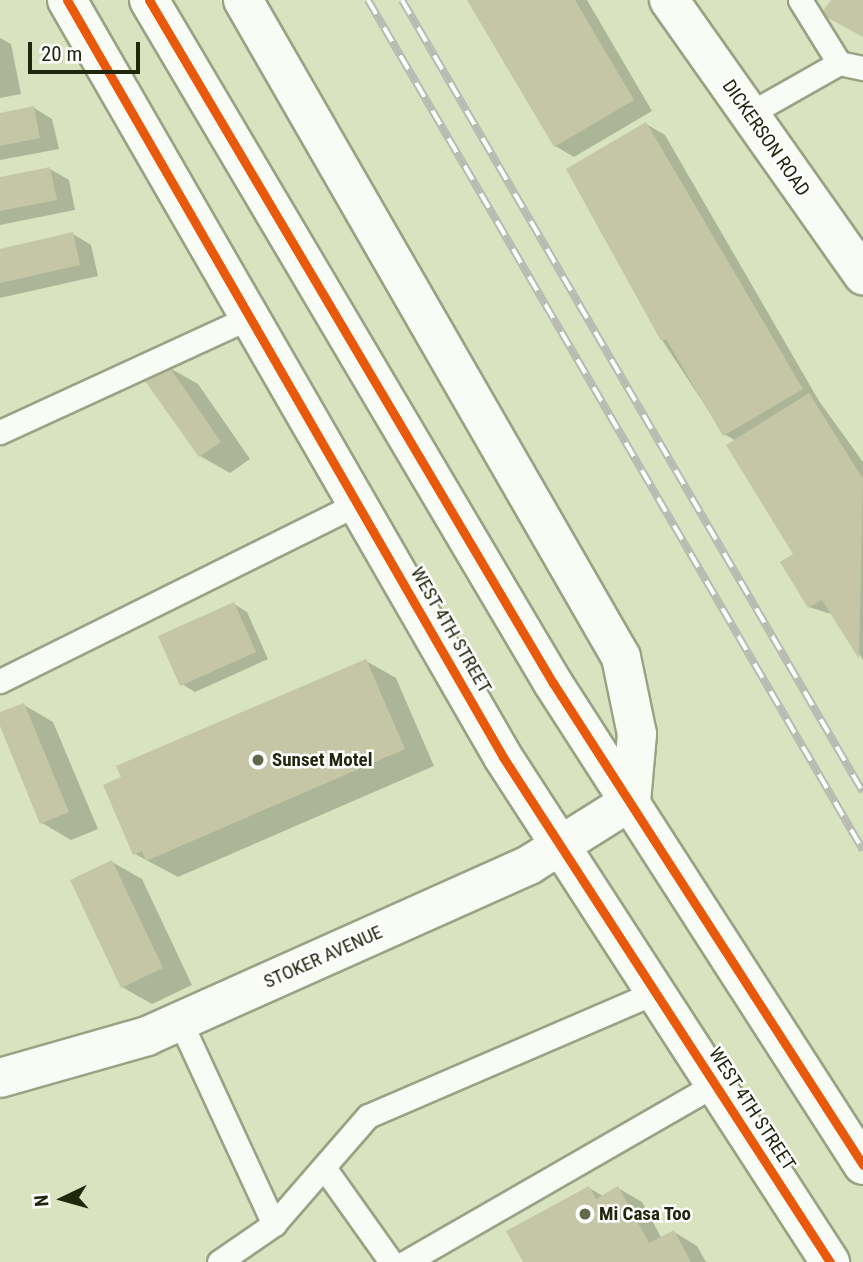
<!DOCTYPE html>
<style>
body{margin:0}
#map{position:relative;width:863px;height:1262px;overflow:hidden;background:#d9e3bf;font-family:"Roboto Condensed",sans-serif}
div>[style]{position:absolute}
.shadow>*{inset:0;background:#0003}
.building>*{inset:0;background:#c4c6a6}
.roads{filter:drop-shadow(2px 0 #9aa285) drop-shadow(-2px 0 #9aa285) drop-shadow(0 2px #9aa285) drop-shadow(0 -2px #9aa285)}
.lane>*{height:23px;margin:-11.5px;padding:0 11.5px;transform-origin:11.5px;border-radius:11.5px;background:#f9fbf5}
.street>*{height:38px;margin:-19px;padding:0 19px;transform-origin:19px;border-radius:19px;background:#f9fbf5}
.secondary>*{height:38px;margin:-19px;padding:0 19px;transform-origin:19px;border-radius:19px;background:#f9fbf5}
.rail>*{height:8px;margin-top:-4px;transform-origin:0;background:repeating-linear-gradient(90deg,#fff 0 16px,#b9bbb2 0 32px);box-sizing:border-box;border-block:2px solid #b9bbb2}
.cycleway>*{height:9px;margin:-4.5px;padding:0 4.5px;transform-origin:4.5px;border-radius:4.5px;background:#e8590c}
.dots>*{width:19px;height:19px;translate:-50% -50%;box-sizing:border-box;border:4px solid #fff;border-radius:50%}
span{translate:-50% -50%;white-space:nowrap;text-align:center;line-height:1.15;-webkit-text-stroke:5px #fff;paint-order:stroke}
.street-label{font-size:19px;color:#21270d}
.poi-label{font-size:19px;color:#21270d;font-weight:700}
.left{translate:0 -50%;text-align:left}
.north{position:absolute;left:28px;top:1164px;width:70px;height:70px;-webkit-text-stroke:5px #fff;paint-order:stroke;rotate:265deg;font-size:19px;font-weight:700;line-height:28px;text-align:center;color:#21270d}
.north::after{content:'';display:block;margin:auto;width:24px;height:32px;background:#21270d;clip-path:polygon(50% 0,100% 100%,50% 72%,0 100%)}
.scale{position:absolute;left:28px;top:42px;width:112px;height:32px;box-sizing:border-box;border:4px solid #21270d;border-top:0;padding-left:9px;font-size:21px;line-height:24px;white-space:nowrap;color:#21270d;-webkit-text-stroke:5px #fff;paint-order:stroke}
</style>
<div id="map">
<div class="shadow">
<div style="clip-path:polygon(473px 0,587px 0,652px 111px,574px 157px,555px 146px)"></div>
<div style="clip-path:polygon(0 38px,11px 44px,21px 94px,0 98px)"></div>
<div style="clip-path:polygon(34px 108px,52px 119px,59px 149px,0 160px,0 115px)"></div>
<div style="clip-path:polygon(646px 124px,665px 135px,819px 401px,863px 462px,863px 660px,834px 615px,809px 607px,782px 563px,796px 555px,736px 441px,724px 434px,662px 340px)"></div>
<div style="clip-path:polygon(50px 169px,69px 180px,75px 210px,0 225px,0 179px)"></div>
<div style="clip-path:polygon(73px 234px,91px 245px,98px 276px,0 298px,0 251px)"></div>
<div style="clip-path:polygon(168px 367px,198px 384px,250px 459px,230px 473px,200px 456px)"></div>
<div style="clip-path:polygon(234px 604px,247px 612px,268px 659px,195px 692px,182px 684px)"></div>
<div style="clip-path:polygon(366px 661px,396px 678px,434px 766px,178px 877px,135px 854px)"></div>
<div style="clip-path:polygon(24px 705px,53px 722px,98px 829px,71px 840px,42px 823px,0 722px,0 714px)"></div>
<div style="clip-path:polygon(112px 862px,142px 879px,192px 985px,152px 1004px,122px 987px)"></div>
<div style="clip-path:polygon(589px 1188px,603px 1196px,618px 1188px,642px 1202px,662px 1239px,674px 1232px,697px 1246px,706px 1262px,525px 1262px)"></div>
</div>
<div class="building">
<div style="clip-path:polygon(467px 0,575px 0,634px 100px,554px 147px)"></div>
<div style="clip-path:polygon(831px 0,863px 0,863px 37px,821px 14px)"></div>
<div style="clip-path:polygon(34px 106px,40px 138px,0 146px,0 113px)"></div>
<div style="clip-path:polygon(646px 122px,803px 389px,723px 436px,666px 339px,661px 341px,566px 169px)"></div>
<div style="clip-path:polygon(50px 167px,57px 200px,0 211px,0 177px)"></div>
<div style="clip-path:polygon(73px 232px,80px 265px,0 283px,0 249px)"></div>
<div style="clip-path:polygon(168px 365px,221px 442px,199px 457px,145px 381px)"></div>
<div style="clip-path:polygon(809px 393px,863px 479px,859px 659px,822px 600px,808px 608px,780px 562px,793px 554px,726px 445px)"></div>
<div style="clip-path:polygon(234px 602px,256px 652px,180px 686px,158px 636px)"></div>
<div style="clip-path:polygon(366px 659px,405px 749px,146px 861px,142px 851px,133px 855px,103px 785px,121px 777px,116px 766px)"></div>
<div style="clip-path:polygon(24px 703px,69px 812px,40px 824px,0 726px,0 712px)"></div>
<div style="clip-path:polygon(112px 860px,163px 968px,121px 988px,70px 880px)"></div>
<div style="clip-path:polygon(589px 1186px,596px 1199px,618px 1186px,649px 1243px,674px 1230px,691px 1262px,523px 1262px,506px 1231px)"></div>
</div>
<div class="roads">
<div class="lane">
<div style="left:800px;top:0;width:74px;rotate:58.2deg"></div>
<div style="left:749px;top:114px;width:103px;rotate:-29.5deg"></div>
<div style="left:839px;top:63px;width:25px;rotate:12deg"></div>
<div style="left:0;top:432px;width:277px;rotate:-24.7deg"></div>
<div style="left:0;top:681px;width:401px;rotate:-26.4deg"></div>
<div style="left:180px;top:1021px;width:224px;rotate:65.2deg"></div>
<div style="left:325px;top:1169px;width:114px;rotate:54.6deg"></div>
<div style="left:219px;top:1262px;width:67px;rotate:-34.6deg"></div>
<div style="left:274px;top:1224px;width:143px;rotate:-49deg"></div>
<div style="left:368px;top:1116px;width:314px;rotate:-23.3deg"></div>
<div style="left:406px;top:1262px;width:357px;rotate:-29.9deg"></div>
</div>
<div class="street">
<div style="left:243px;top:0;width:758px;rotate:60.09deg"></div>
<div style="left:621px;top:657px;width:79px;rotate:78.3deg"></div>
<div style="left:637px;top:734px;width:67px;rotate:95.1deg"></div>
<div style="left:669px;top:0;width:337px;rotate:54.8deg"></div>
</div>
<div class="secondary">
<div style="left:67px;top:0;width:874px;rotate:60.06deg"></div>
<div style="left:503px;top:757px;width:602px;rotate:57.08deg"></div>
<div style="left:149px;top:0;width:794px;rotate:59.4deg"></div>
<div style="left:553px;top:683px;width:573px;rotate:57.25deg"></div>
<div style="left:0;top:1078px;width:153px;rotate:-15.9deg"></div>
<div style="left:147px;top:1036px;width:419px;rotate:-24.1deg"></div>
<div style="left:529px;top:865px;width:120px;rotate:-32.1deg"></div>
</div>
</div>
<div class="rail">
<div style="left:368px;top:0;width:984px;rotate:59.79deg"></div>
<div style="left:402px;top:0;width:916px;rotate:59.8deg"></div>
</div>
<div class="cycleway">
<div style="left:67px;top:0;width:874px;rotate:60.06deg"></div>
<div style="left:503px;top:757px;width:602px;rotate:57.08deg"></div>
<div style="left:149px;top:0;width:794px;rotate:59.4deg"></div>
<div style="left:553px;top:683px;width:573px;rotate:57.25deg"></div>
</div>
<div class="dots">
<div style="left:258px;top:760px;background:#61694b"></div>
<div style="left:585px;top:1214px;background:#61694b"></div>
</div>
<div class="street-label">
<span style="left:766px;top:138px;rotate:55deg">DICKERSON ROAD</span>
<span style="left:451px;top:630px;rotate:60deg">WEST 4TH STREET</span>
<span style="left:323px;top:957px;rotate:-24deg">STOKER AVENUE</span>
<span style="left:752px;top:1109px;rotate:57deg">WEST 4TH STREET</span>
</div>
<div class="poi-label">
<span class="left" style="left:272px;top:760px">Sunset Motel</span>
<span class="left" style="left:599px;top:1214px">Mi Casa Too</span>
</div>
<div class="north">N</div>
<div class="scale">20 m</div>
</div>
